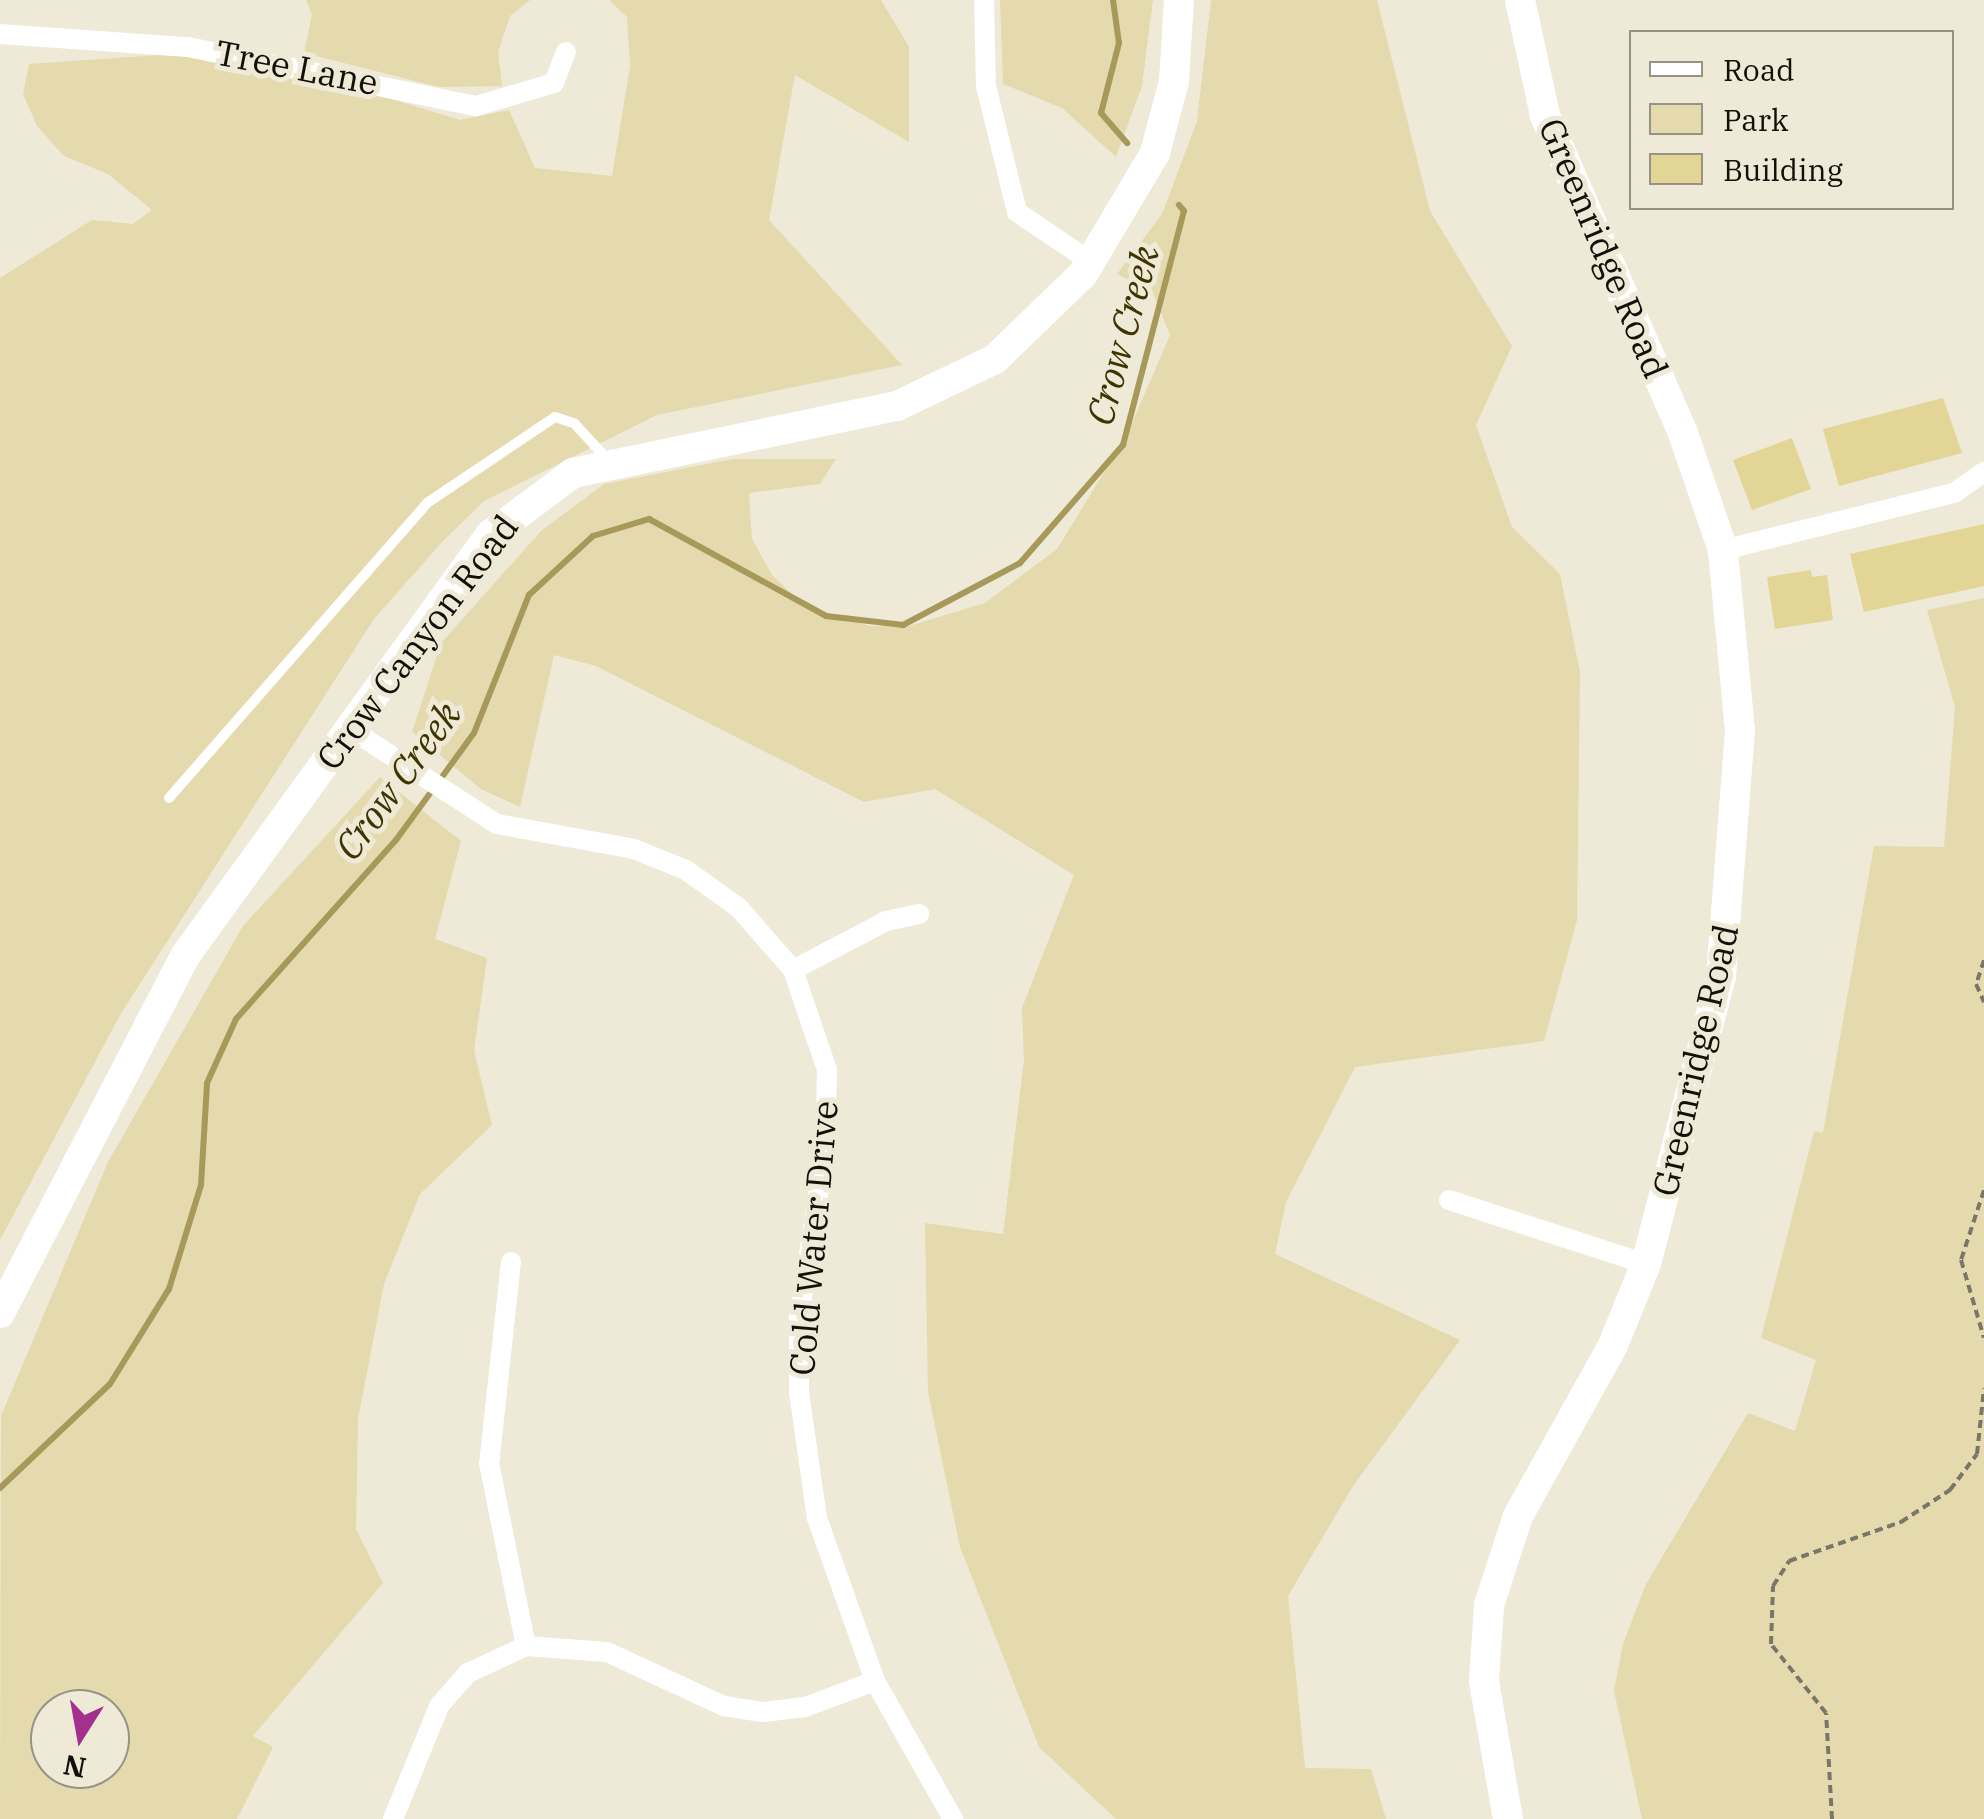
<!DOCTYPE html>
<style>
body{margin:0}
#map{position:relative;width:1984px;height:1819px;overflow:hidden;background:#eeead7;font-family:"IBM Plex Serif",serif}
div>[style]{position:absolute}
.green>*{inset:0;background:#e4daad}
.stream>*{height:6px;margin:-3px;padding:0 3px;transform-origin:3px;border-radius:3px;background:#a6995a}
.building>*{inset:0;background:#e3d595}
.path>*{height:4px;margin-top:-2px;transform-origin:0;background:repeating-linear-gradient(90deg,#79766a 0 8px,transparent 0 13px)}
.lane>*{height:10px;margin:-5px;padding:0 5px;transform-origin:5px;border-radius:5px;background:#fff}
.street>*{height:20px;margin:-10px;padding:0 10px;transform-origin:10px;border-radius:10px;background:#fff}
.secondary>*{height:30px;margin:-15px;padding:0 15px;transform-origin:15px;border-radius:15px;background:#fff}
span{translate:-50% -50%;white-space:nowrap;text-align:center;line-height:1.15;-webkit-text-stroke:10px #eeead7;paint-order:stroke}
.street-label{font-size:35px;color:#12100a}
.water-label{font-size:38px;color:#3e3400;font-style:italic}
.legend{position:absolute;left:1629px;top:30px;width:325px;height:180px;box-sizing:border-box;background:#eeead7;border:2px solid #969385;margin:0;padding:12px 18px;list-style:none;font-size:30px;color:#12100a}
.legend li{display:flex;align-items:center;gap:20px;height:50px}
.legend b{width:50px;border:2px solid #969385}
.north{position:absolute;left:30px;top:1689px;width:100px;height:100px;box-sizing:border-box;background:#eeead7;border:2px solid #969385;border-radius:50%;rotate:191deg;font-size:28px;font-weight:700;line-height:40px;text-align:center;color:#12100a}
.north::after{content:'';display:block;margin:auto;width:35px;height:45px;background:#a3308c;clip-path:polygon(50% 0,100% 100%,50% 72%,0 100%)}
</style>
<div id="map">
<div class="green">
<div style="clip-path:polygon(306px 0,530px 0,510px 16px,498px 52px,502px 86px,439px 87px,304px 53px,312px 14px)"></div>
<div style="clip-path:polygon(609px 0,881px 0,909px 47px,909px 142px,795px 75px,769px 220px,902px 365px,657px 415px,484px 501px,442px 542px,374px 619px,120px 1015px,0 1240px,0 278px,92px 220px,133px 224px,152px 210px,108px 174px,64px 156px,37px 126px,23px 94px,29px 64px,173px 54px,339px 83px,460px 120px,509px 110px,535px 168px,612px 176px,630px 66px,627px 17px)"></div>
<div style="clip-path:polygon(1000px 0,1153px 0,1142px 86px,1116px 157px,1062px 108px,1003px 84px)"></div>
<div style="clip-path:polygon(1211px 0,1377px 0,1430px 211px,1512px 346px,1476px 425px,1512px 527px,1560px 574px,1580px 672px,1577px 920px,1544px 1041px,1355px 1067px,1286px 1202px,1275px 1254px,1460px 1340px,1353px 1486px,1288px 1596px,1305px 1768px,1371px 1769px,1386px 1819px,1116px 1819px,1039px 1747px,960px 1547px,928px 1392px,925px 1223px,1003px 1234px,1024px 1060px,1022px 1008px,1074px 875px,935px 789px,864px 802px,596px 666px,554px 655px,520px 807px,481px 789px,412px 732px,441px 643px,541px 531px,604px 484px,733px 459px,836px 459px,820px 484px,749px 493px,752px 539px,772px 575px,806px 607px,870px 626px,909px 626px,985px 603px,1057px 549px,1127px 435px,1170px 335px,1153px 293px,1117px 274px,1162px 214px,1197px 121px)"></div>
<div style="clip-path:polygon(1984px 598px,1984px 1819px,1642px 1819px,1614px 1691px,1623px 1644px,1646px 1584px,1748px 1413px,1795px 1431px,1816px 1360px,1761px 1338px,1814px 1131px,1823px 1133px,1874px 846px,1944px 847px,1955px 707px,1927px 610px)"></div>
<div style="clip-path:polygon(evenodd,380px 777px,461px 841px,435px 939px,487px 958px,474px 1051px,492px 1125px,420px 1194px,384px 1284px,358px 1419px,356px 1529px,383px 1583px,253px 1736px,273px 1747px,237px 1819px,0 1819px,1px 1416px,108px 1162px,243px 926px,380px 777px,50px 1709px,110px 1709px,110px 1769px,50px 1769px,50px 1709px)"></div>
</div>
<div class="stream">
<div style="left:1113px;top:0;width:43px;rotate:82.1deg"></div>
<div style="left:1119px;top:43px;width:72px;rotate:104.4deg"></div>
<div style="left:1101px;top:113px;width:40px;rotate:49deg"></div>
<div style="left:0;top:1488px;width:151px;rotate:-43.4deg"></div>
<div style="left:110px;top:1384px;width:112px;rotate:-58.2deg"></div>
<div style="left:169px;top:1289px;width:109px;rotate:-72.9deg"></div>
<div style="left:201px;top:1185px;width:102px;rotate:-86.6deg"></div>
<div style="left:207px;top:1083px;width:70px;rotate:-65.6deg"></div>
<div style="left:236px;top:1019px;width:240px;rotate:-48.2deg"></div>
<div style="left:396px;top:840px;width:132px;rotate:-53.9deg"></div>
<div style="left:474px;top:733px;width:149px;rotate:-68.3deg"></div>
<div style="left:529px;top:595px;width:87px;rotate:-42.7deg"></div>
<div style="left:593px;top:536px;width:59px;rotate:-16.9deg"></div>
<div style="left:649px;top:519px;width:202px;rotate:28.7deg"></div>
<div style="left:826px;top:616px;width:78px;rotate:6.7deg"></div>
<div style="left:903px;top:625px;width:132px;rotate:-27.9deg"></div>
<div style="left:1020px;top:563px;width:157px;rotate:-48.9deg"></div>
<div style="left:1123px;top:445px;width:242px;rotate:-75.4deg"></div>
<div style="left:1184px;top:211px;width:8px;rotate:-130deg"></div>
</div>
<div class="building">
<div style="clip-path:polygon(1943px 398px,1962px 453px,1839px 486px,1823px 429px)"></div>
<div style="clip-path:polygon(1792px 438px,1811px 489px,1752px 510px,1733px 460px)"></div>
<div style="clip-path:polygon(1984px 524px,1984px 586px,1864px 612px,1850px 554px)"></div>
<div style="clip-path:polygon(1811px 570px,1812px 577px,1827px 575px,1833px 620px,1775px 629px,1767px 577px)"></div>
</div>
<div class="path">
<div style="left:1984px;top:960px;width:25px;rotate:108deg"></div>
<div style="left:1976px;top:984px;width:20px;rotate:66deg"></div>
<div style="left:1984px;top:1190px;width:74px;rotate:108.2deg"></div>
<div style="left:1961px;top:1260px;width:81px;rotate:73.6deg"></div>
<div style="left:1832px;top:1819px;width:106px;rotate:-93.2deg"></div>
<div style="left:1826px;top:1713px;width:88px;rotate:-128.6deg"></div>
<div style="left:1771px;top:1644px;width:58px;rotate:-88deg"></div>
<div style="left:1773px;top:1586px;width:30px;rotate:-57deg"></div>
<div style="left:1789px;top:1561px;width:119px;rotate:-19.2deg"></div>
<div style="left:1901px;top:1522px;width:59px;rotate:-33.1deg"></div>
<div style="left:1950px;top:1490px;width:45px;rotate:-53.1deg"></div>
<div style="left:1977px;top:1454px;width:66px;rotate:-83.9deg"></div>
</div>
<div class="lane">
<div style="left:169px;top:798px;width:392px;rotate:-48.8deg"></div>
<div style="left:427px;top:503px;width:154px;rotate:-33.9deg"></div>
<div style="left:555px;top:417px;width:20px;rotate:18deg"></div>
<div style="left:574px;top:423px;width:52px;rotate:47.4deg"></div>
</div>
<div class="street">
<div style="left:984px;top:0;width:86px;rotate:88.7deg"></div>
<div style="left:986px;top:86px;width:130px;rotate:76.2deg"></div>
<div style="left:1017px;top:212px;width:89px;rotate:34deg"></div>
<div style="left:0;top:34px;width:188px;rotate:4deg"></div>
<div style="left:188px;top:47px;width:294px;rotate:11.6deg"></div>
<div style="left:476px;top:106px;width:81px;rotate:-16.4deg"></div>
<div style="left:554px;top:83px;width:33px;rotate:-69deg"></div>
<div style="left:1723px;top:550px;width:238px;rotate:-13.9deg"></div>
<div style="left:1954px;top:493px;width:37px;rotate:-35deg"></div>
<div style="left:350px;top:729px;width:175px;rotate:32.9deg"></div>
<div style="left:497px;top:824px;width:139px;rotate:10.3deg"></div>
<div style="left:634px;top:849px;width:56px;rotate:22deg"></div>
<div style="left:686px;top:870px;width:65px;rotate:35.6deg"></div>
<div style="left:739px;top:908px;width:82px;rotate:48.9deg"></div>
<div style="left:793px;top:970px;width:106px;rotate:71.2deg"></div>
<div style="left:827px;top:1070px;width:81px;rotate:91.4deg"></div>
<div style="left:825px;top:1151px;width:168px;rotate:98.9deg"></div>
<div style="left:799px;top:1317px;width:75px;rotate:90deg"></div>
<div style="left:799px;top:1392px;width:127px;rotate:81.9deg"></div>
<div style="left:817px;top:1518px;width:173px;rotate:70.4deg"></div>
<div style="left:875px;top:1681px;width:159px;rotate:60.5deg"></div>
<div style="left:793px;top:970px;width:105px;rotate:-27.8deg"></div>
<div style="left:886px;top:921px;width:34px;rotate:-12deg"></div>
<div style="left:1449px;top:1200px;width:207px;rotate:18deg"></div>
<div style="left:511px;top:1262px;width:202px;rotate:96.2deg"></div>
<div style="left:489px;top:1463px;width:187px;rotate:78.6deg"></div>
<div style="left:393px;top:1819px;width:122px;rotate:-67.8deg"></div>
<div style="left:439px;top:1706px;width:44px;rotate:-48.7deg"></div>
<div style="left:468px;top:1673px;width:64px;rotate:-25deg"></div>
<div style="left:526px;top:1646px;width:81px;rotate:4.2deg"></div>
<div style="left:607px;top:1652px;width:129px;rotate:24.8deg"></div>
<div style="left:724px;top:1706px;width:39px;rotate:9deg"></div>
<div style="left:763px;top:1712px;width:42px;rotate:-6.8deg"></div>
<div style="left:805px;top:1707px;width:75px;rotate:-20.4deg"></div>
</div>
<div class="secondary">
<div style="left:0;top:1313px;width:402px;rotate:-62.6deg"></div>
<div style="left:185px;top:956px;width:520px;rotate:-54.08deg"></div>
<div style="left:490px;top:535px;width:104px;rotate:-36.8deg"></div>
<div style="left:573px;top:473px;width:331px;rotate:-11.7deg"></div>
<div style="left:897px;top:406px;width:109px;rotate:-25.6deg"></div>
<div style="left:995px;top:359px;width:122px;rotate:-44deg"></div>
<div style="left:1083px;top:274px;width:141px;rotate:-59.2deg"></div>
<div style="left:1155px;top:153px;width:74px;rotate:-75.2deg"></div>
<div style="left:1174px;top:81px;width:81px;rotate:-86.5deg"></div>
<div style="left:1508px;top:1819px;width:140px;rotate:-99.9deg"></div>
<div style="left:1484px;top:1681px;width:76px;rotate:-86.2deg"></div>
<div style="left:1489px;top:1605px;width:94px;rotate:-72deg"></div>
<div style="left:1518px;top:1516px;width:196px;rotate:-60.9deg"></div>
<div style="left:1613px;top:1345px;width:87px;rotate:-67.8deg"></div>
<div style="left:1646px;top:1264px;width:297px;rotate:-75.4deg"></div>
<div style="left:1721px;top:977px;width:247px;rotate:-85.6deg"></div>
<div style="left:1740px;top:731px;width:182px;rotate:-95.4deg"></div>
<div style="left:1723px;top:550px;width:124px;rotate:-108.9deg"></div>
<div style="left:1683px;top:433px;width:347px;rotate:-113.5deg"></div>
<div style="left:1545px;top:115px;width:118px;rotate:-102.3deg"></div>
</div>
<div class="street-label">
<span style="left:297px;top:67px;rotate:11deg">Tree Lane</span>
<span style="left:1604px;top:248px;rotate:67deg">Greenridge Road</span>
<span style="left:417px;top:642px;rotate:-53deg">Crow Canyon Road</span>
<span style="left:1695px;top:1060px;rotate:-77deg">Greenridge Road</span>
<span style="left:813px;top:1238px;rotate:-85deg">Cold Water Drive</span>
</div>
<div class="water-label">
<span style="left:1122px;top:335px;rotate:-75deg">Crow Creek</span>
<span style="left:397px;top:780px;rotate:-54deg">Crow Creek</span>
</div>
<ul class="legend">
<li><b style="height:12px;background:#fff"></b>Road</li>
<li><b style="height:28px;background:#e4daad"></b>Park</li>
<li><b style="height:28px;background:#e3d595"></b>Building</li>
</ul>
<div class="north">N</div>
</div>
